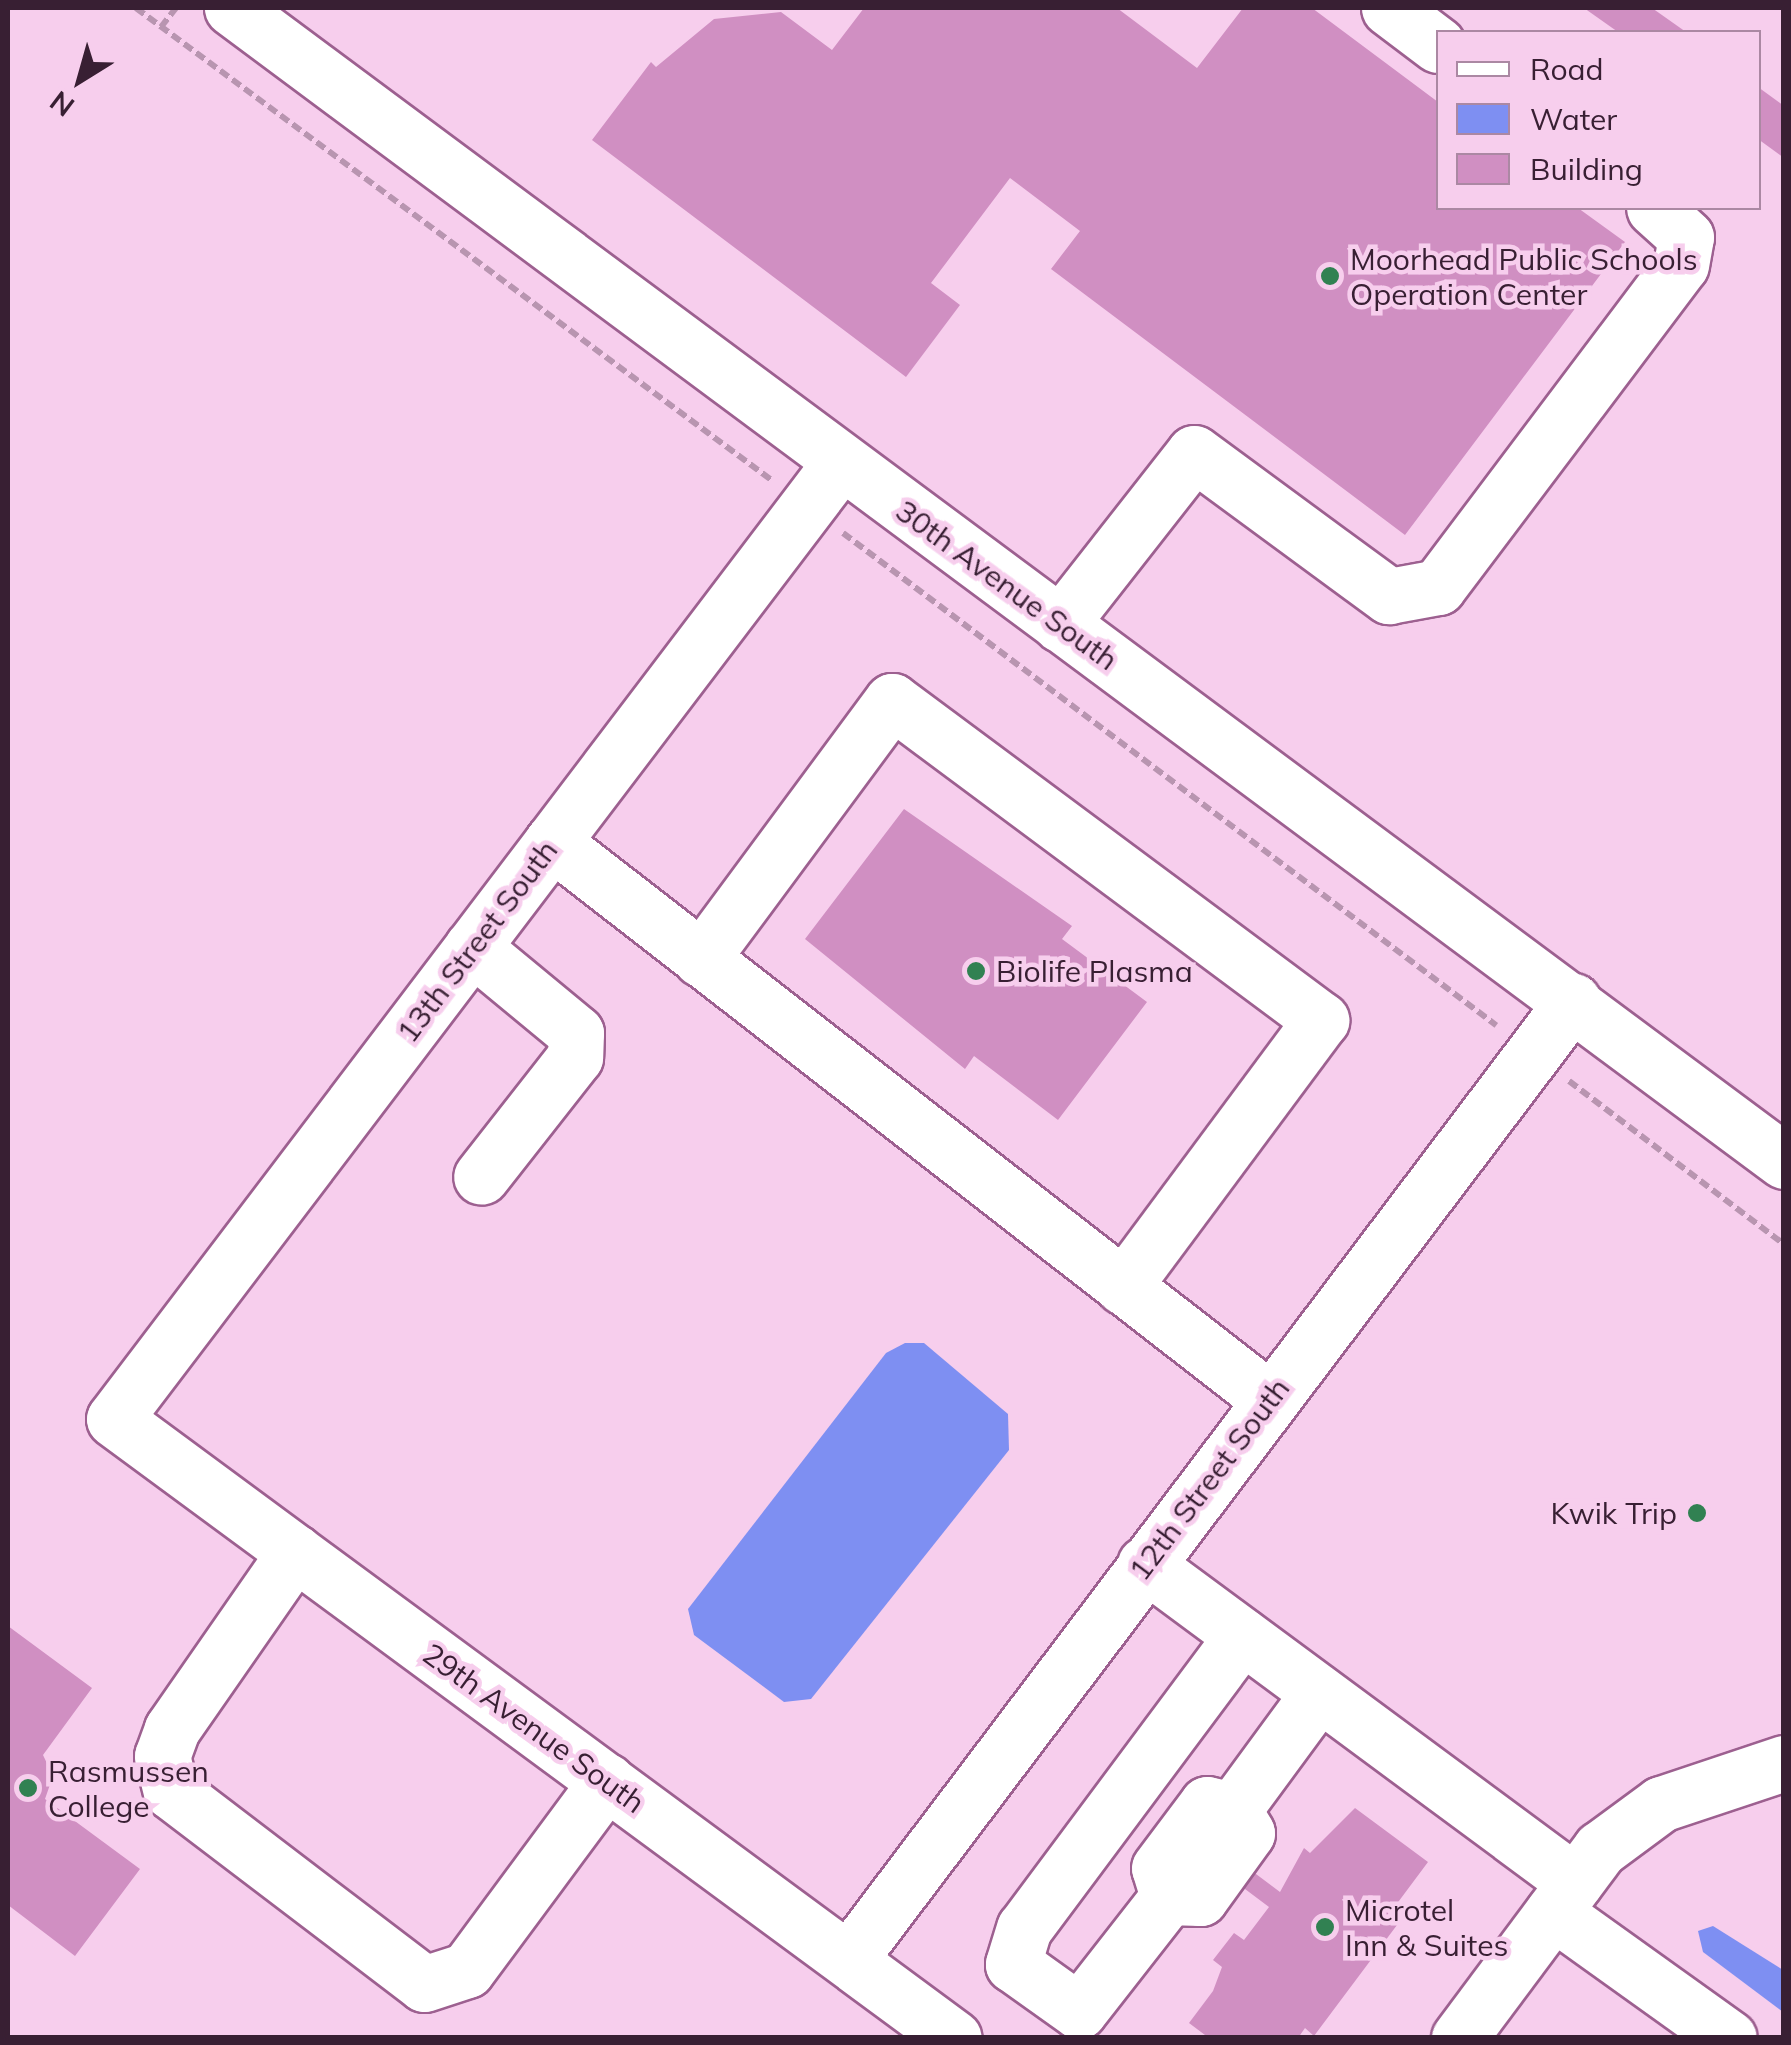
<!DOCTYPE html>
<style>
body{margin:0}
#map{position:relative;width:1791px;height:2045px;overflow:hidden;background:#f7ceed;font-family:Mulish,sans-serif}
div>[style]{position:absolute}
.water>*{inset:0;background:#7e8ff2}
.building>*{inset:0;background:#d08fc2}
.path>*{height:6px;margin-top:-3px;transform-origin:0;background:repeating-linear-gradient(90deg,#b895b0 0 10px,transparent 0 15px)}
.roads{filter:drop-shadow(2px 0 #9d6090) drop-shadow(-2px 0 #9d6090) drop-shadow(0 2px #9d6090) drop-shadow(0 -2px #9d6090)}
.minor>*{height:55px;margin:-27.5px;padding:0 27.5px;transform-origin:27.5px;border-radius:27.5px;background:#fff}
.dots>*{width:28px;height:28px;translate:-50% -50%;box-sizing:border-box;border:5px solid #f7ceed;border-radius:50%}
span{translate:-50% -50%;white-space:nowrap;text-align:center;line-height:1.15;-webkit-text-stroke:9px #f7ceed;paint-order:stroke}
.poi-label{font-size:30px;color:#381f33}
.left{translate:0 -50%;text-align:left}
.right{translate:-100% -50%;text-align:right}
.street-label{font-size:30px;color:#381f33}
.frame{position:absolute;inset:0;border:10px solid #381f33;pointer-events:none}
.legend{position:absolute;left:1436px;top:30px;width:325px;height:180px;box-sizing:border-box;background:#f7ceed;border:2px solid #ab88a3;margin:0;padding:12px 18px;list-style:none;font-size:30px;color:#381f33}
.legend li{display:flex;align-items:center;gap:20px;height:50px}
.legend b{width:50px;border:2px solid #ab88a3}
.north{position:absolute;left:30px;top:30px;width:100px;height:100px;-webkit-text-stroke:8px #f7ceed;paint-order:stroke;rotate:217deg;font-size:28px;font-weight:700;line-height:40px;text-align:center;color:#381f33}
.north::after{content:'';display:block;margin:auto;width:35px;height:45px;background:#381f33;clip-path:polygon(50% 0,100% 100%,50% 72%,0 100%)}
</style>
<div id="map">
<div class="water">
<div style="clip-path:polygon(905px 1343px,924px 1343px,1008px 1414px,1009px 1450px,811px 1699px,784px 1702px,694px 1635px,688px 1609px,886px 1353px)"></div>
<div style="clip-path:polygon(1713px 1926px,1783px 1970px,1783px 2012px,1703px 1952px,1698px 1931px)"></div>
</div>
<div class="building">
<div style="clip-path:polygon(864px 8px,1117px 8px,1197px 68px,1243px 8px,1312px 8px,1438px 102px,1438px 208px,1578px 208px,1625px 242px,1405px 535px,1051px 269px,1080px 231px,1010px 178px,931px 283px,960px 305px,906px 377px,592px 140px,651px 62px,656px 67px,714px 19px,781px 12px,832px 50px)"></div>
<div style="clip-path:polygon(1584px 8px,1652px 8px,1686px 32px,1618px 32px)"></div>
<div style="clip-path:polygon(1758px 87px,1784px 106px,1784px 158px,1758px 139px)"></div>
<div style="clip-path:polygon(904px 809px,1072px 926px,1062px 939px,1147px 1002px,1058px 1120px,974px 1056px,965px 1069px,805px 939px)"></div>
<div style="clip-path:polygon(8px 1626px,92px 1688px,43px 1755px,53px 1776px,45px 1799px,140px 1869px,75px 1956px,8px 1905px)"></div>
<div style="clip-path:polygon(1355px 1808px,1428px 1862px,1390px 1913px,1400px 1921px,1314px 2036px,1305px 2028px,1298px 2038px,1209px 2038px,1189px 2023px,1213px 1991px,1222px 1967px,1213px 1960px,1234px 1933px,1244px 1940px,1269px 1907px,1241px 1886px,1252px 1871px,1280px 1892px,1304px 1848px,1310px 1853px)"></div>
</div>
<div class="path">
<div style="left:136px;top:8px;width:793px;rotate:36.6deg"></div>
<div style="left:161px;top:27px;width:24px;rotate:-52deg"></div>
<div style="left:843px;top:533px;width:818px;rotate:37deg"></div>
<div style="left:1569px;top:1081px;width:270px;rotate:37.2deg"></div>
</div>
<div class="roads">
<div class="minor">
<div style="left:232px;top:8px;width:1933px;rotate:36.61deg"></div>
<div style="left:1389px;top:8px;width:61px;rotate:37.1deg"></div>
<div style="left:840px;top:463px;width:1200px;rotate:127.21deg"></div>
<div style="left:114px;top:1419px;width:1043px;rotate:36.39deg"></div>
<div style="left:1060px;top:624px;width:217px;rotate:-51.9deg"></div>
<div style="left:1194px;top:453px;width:242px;rotate:36.3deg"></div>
<div style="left:1389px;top:596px;width:50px;rotate:-10.4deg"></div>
<div style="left:1438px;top:587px;width:403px;rotate:-53deg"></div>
<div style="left:1681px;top:265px;width:28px;rotate:-80deg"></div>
<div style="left:1686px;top:237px;width:43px;rotate:-137.8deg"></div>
<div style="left:552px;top:842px;width:908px;rotate:37.84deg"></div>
<div style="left:472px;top:947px;width:135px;rotate:39.6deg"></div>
<div style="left:576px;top:1033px;width:24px;rotate:92deg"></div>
<div style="left:575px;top:1057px;width:152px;rotate:128.1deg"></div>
<div style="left:701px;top:959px;width:321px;rotate:-53.5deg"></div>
<div style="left:892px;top:701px;width:535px;rotate:36.63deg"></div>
<div style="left:1321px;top:1020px;width:332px;rotate:126.6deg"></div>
<div style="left:295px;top:1552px;width:216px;rotate:124.8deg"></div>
<div style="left:172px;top:1729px;width:29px;rotate:110deg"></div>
<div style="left:162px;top:1756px;width:36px;rotate:76deg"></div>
<div style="left:171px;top:1791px;width:318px;rotate:37.3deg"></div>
<div style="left:424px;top:1984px;width:45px;rotate:-18deg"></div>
<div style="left:467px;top:1970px;width:235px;rotate:-53.5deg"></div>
<div style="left:1145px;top:1564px;width:535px;rotate:36.48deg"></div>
<div style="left:1242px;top:1636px;width:364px;rotate:126.7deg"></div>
<div style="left:1024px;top:1928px;width:38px;rotate:107deg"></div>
<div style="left:1013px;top:1964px;width:81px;rotate:35.5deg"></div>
<div style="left:1079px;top:2011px;width:145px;rotate:-52deg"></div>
<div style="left:1168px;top:1897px;width:30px;rotate:-107deg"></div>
<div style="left:1159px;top:1868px;width:80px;rotate:-53.1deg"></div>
<div style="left:1207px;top:1804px;width:27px;rotate:13deg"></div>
<div style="left:1233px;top:1810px;width:145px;rotate:-53.7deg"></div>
<div style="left:1168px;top:1897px;width:32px;rotate:2deg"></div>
<div style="left:1200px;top:1898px;width:80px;rotate:-54.1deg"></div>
<div style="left:1247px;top:1833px;width:27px;rotate:-121deg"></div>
<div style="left:1553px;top:1912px;width:216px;rotate:35.6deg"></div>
<div style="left:849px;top:1959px;width:1201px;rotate:-52.92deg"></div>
<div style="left:1459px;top:2038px;width:236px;rotate:-53.3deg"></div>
<div style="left:1600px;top:1849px;width:76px;rotate:-36.4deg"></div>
<div style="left:1661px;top:1804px;width:130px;rotate:-18.4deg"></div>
</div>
</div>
<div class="dots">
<div style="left:1330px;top:276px;background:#318152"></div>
<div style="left:976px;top:971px;background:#318152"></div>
<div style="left:1697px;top:1513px;background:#318152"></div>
<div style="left:28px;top:1788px;background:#318152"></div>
<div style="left:1325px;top:1927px;background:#318152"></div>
</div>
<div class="poi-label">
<span class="left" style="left:1350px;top:276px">Moorhead Public Schools<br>Operation Center</span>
<span class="left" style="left:996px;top:971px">Biolife Plasma</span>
<span class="right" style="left:1677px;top:1513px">Kwik Trip</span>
<span class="left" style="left:48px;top:1788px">Rasmussen<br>College</span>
<span class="left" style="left:1345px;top:1927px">Microtel<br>Inn &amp; Suites</span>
</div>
<div class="street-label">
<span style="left:1007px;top:585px;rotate:36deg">30th Avenue South</span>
<span style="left:477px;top:941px;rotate:-53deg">13th Street South</span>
<span style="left:1209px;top:1479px;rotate:-53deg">12th Street South</span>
<span style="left:534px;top:1728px;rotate:36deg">29th Avenue South</span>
</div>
<div class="frame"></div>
<ul class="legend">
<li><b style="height:12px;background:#fff"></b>Road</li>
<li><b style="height:28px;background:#7e8ff2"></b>Water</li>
<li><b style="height:28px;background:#d08fc2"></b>Building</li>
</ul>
<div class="north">N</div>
</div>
